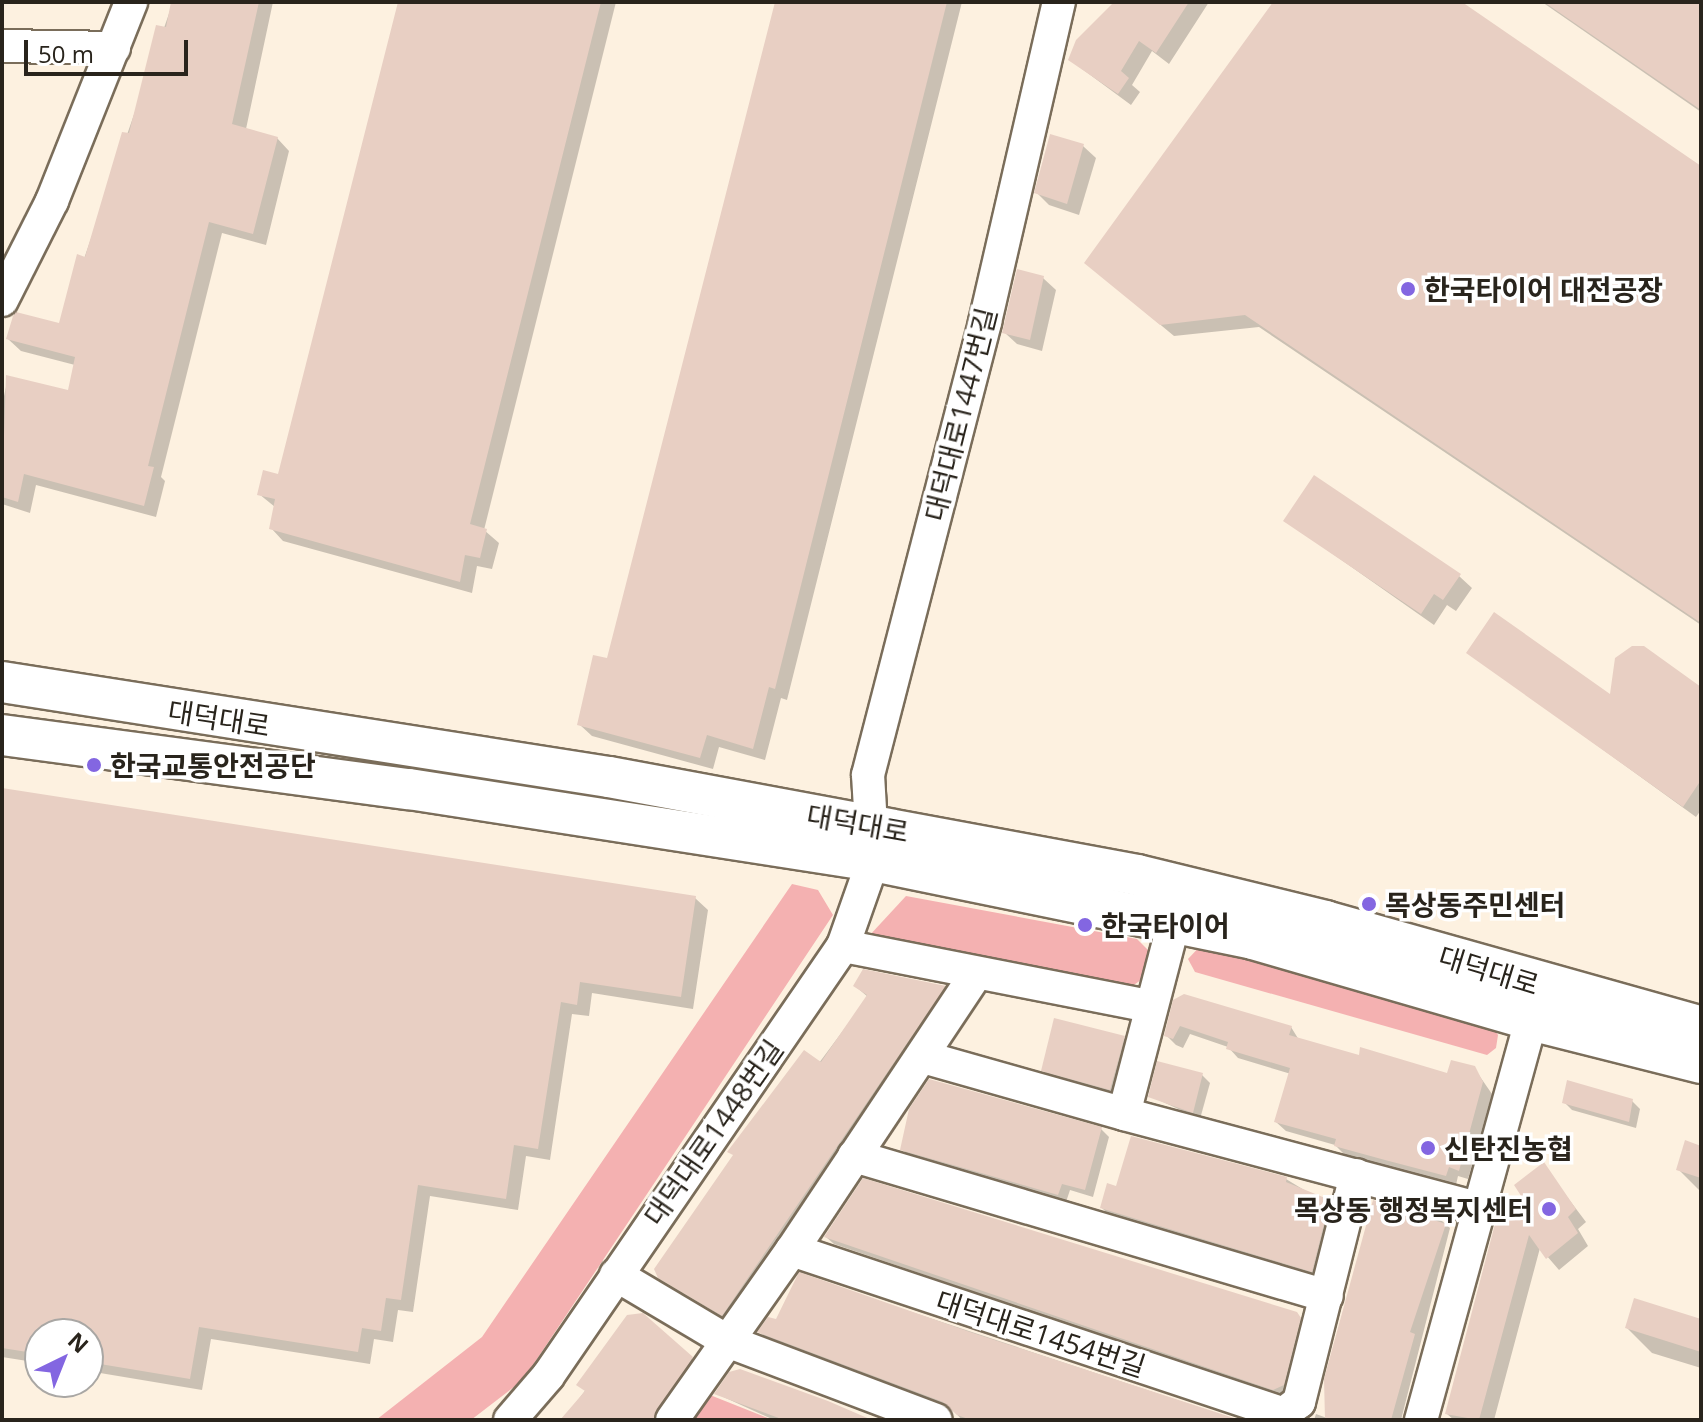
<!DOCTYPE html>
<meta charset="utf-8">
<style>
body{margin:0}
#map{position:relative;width:1703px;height:1422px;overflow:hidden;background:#fdf1e0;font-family:"Open Sans","Noto Sans KR",sans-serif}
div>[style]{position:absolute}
.green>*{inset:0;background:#f4b1b1}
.shadow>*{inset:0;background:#0003}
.building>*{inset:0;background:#e8cfc3}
.roads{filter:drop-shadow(2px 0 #7a6d5a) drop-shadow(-2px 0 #7a6d5a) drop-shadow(0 2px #7a6d5a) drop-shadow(0 -2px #7a6d5a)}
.minor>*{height:32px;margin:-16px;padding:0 16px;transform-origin:16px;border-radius:16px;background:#fff}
.major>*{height:40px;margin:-20px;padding:0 20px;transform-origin:20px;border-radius:20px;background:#fff}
.dots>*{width:22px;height:22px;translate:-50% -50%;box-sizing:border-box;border:4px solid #fff;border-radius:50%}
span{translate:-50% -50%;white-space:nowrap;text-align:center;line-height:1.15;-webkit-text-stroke:7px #fff;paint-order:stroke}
.poi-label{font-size:28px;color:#29241c;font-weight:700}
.left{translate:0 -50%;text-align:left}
.right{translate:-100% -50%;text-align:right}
.street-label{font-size:28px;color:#29241c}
.frame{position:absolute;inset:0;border:4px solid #29241c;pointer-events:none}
.north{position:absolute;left:24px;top:1318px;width:80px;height:80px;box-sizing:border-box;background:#fff;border:2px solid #a9a7a4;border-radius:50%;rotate:43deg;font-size:22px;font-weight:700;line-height:32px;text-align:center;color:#29241c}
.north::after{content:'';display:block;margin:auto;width:28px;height:36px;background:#8366e1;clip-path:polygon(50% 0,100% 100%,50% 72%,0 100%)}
.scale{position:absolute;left:24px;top:40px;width:164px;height:36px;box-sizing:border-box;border:4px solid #29241c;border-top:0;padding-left:10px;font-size:24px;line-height:28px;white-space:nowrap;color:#29241c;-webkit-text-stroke:6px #fff;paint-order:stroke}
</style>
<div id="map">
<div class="green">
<div style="clip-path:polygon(792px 884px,818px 890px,833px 915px,523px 1380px,471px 1420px,376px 1420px,482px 1337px)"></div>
<div style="clip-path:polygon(906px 896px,1137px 939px,1149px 951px,1145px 977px,1131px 987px,869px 936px)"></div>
<div style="clip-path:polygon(1203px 943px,1490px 1022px,1498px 1035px,1496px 1048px,1487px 1055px,1195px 972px,1188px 959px)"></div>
<div style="clip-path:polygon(700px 1391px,773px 1420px,681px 1420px)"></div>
</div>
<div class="shadow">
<div style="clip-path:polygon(173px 2px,273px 2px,246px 129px,277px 138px,289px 151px,266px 245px,222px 233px,161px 477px,165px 481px,156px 517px,36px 485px,30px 513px,2px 504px,2px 405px,8px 378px,70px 393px,75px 365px,21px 351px,8px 339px,61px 325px)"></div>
<div style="clip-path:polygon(400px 2px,616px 2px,484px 530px,499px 543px,492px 569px,477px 566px,472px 593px,283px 541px,271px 528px,275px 507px,259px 494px,280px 477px)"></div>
<div style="clip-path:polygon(777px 2px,962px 2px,787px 700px,781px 698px,765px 760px,719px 747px,713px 769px,592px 736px,579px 724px,608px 660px)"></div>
<div style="clip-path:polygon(1116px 2px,1209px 2px,1169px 64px,1152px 51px,1132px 85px,1140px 92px,1131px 105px,1070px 60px)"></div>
<div style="clip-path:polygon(1276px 2px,1458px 2px,1701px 169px,1701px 625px,1259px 327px,1174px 336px,1086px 263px)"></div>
<div style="clip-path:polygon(1542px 2px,1701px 2px,1701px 112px)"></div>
<div style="clip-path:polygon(1083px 146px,1096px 158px,1079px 215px,1049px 205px,1037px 193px)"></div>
<div style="clip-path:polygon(1043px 278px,1056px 290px,1042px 351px,1017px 344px,1004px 332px)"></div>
<div style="clip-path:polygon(1286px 521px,1459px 576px,1472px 588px,1456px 611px,1447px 605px,1434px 625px)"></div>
<div style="clip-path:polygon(1468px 652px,1611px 698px,1701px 689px,1701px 810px,1696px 817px)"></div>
<div style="clip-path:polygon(2px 790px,695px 898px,708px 910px,693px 1009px,592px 993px,589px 1016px,572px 1014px,550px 1160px,526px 1156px,518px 1210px,430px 1196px,413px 1312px,398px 1310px,393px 1342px,374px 1339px,370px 1364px,211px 1339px,202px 1390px,88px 1371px,88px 1334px,40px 1334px,40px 1363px,2px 1357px)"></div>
<div style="clip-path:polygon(855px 986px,945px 987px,952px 995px,731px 1322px,660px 1277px,868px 997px)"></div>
<div style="clip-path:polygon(1175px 1001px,1291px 1027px,1299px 1040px,1360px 1057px,1448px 1075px,1474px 1068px,1492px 1094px,1468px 1179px,1458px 1176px,1456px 1185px,1346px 1156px,1335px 1145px,1286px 1131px,1276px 1122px,1291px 1074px,1238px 1058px,1228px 1047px,1190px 1034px,1183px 1048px,1176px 1045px,1166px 1035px)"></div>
<div style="clip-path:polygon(1124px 1038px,1136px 1051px,1123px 1102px,1056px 1083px,1043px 1070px)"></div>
<div style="clip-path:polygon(1202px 1075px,1210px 1083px,1200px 1119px,1150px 1096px)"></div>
<div style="clip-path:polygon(1632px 1101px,1640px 1109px,1636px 1128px,1572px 1110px,1564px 1102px)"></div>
<div style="clip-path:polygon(1101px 1129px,1109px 1137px,1093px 1197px,1070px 1190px,1066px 1202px,910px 1157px,902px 1149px)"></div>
<div style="clip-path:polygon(1701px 1148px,1701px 1192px,1678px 1169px)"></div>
<div style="clip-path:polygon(1543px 1165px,1586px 1222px,1578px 1229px,1588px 1246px,1559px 1270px,1540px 1248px,1494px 1420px,1454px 1420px,1447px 1414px,1501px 1207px,1539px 1219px)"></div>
<div style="clip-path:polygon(1286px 1179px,1337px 1210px,1320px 1278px,1110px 1216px,1102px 1208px,1117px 1188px)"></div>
<div style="clip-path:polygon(864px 1181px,1296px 1314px,1305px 1322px,1291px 1392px,1282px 1397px,834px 1244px,826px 1237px)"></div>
<div style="clip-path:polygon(1373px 1202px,1442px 1221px,1450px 1228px,1401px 1420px,1314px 1420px,1316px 1414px,1327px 1418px,1328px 1380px)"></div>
<div style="clip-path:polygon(800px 1275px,1225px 1416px,1228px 1420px,962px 1420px,952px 1409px,768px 1340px,760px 1332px,777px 1322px)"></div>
<div style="clip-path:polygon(642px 1315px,700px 1366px,666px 1420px,563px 1420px)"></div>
<div style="clip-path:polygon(1701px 1321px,1701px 1368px,1652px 1353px,1627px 1328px)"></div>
<div style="clip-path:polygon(717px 1394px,869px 1420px,774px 1420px)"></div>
</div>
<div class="building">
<div style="clip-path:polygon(171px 2px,259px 2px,232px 124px,278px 137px,253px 234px,209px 222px,148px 466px,154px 467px,144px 506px,24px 474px,18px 502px,2px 497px,6px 375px,68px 390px,75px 357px,6px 339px,13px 316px,16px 312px,59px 323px,77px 254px,85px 257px,122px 132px,129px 133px,156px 25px,166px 27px)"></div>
<div style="clip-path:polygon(398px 2px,601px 2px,470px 524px,487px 529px,480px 558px,465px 555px,460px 582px,269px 529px,275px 499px,257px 495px,263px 470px,278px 474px)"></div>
<div style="clip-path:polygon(775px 2px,947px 2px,775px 689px,769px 687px,753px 749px,707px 735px,700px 758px,577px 725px,593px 655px,607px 658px)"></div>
<div style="clip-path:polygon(1114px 2px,1189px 2px,1156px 53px,1139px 41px,1121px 71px,1129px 78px,1118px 94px,1068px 60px,1076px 40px)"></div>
<div style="clip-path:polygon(1273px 2px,1462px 2px,1701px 166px,1701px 623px,1245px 315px,1160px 325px,1084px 263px)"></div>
<div style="clip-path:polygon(1544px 2px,1701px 2px,1701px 110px)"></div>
<div style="clip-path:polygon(1050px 134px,1084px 144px,1067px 204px,1034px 193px)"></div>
<div style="clip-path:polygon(1017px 269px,1044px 276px,1030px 340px,1002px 333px)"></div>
<div style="clip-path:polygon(1314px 475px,1461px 574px,1443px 600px,1434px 594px,1421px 614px,1283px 521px)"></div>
<div style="clip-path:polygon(1494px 612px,1610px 694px,1615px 658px,1632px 646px,1644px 646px,1701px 687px,1701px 780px,1683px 807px,1466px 653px)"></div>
<div style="clip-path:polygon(2px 788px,696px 896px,681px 997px,580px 982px,577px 1005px,561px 1002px,538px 1149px,514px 1145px,506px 1199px,418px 1185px,401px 1300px,386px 1298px,381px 1331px,362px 1328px,358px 1352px,199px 1327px,190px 1379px,88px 1362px,88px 1334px,40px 1334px,40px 1354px,2px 1348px)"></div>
<div style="clip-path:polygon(863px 969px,946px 986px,722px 1316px,658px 1278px,654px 1269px,733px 1155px,727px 1152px,804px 1050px,821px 1062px,867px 995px,853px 986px)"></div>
<div style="clip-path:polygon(1184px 994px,1292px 1026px,1289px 1035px,1359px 1055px,1360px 1047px,1447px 1073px,1451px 1060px,1475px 1066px,1483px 1082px,1459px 1171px,1449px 1167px,1446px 1176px,1385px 1160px,1334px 1146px,1336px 1139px,1274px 1122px,1290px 1068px,1226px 1049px,1228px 1042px,1180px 1026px,1173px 1039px,1164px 1036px,1173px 1000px)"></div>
<div style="clip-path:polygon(1054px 1018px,1125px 1036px,1110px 1090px,1041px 1071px)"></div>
<div style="clip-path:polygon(1157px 1061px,1203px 1073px,1193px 1113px,1148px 1097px)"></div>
<div style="clip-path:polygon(929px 1079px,1102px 1127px,1085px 1190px,1062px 1184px,1058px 1195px,900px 1150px,909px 1109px)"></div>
<div style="clip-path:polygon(1567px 1080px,1633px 1099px,1629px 1122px,1562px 1103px)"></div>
<div style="clip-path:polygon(1131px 1136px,1287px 1177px,1286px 1182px,1330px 1200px,1312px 1272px,1100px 1208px,1107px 1183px,1116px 1186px)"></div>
<div style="clip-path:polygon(1685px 1140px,1701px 1146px,1701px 1178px,1676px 1170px)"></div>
<div style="clip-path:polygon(1544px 1162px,1576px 1209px,1568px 1217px,1578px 1233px,1546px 1259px,1529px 1235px,1479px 1420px,1445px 1414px,1500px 1205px,1534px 1216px,1514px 1185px)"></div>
<div style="clip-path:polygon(863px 1178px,1297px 1312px,1301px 1318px,1284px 1385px,1273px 1390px,824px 1237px)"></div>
<div style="clip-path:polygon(1373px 1200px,1446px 1224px,1410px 1332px,1415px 1334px,1391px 1420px,1325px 1420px,1324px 1379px)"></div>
<div style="clip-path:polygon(799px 1272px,967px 1331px,1240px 1420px,971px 1420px,957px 1415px,943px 1402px,757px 1332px,768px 1317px,776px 1319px)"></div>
<div style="clip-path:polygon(1634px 1298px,1701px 1319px,1701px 1352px,1625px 1328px)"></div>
<div style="clip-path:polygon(643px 1313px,693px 1357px,653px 1420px,560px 1420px,585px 1391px,576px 1385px,627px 1315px)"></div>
<div style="clip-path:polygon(740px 1369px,828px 1401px,872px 1420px,784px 1420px,714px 1394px,729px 1372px)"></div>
</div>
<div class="roads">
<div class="minor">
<div style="left:2px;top:46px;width:112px;rotate:1deg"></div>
<div style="left:2px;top:300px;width:111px;rotate:-63.2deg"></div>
<div style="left:52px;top:201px;width:214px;rotate:-68.3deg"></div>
<div style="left:1174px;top:922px;width:198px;rotate:104.6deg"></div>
<div style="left:1124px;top:1114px;width:368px;rotate:14.9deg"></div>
<div style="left:843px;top:946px;width:312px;rotate:11.1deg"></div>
<div style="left:923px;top:1057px;width:209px;rotate:15.8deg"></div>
<div style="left:854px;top:1156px;width:493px;rotate:16.5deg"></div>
<div style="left:792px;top:1250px;width:519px;rotate:18.43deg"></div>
<div style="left:1284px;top:1414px;width:7px;rotate:63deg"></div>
<div style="left:616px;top:1275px;width:129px;rotate:30.7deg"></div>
<div style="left:727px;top:1341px;width:223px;rotate:20.7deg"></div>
<div style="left:510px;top:1420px;width:58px;rotate:-49.2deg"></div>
<div style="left:548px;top:1376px;width:521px;rotate:-55.55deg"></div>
<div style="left:843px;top:946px;width:90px;rotate:-70.6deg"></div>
<div style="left:873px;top:861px;width:86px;rotate:-93.3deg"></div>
<div style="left:868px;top:775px;width:468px;rotate:-75.5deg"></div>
<div style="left:985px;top:322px;width:328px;rotate:-77deg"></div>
<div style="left:672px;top:1420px;width:208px;rotate:-54.8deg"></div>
<div style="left:792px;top:1250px;width:329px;rotate:-56.3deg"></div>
<div style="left:1275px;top:1420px;width:30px;rotate:-37deg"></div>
<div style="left:1299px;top:1402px;width:234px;rotate:-75.9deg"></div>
<div style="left:1421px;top:1420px;width:437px;rotate:-74.6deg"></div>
</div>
<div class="major">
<div style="left:2px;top:682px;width:614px;rotate:8.9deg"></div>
<div style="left:609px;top:777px;width:537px;rotate:10.51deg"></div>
<div style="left:1137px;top:875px;width:194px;rotate:13.7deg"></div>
<div style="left:1325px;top:921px;width:391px;rotate:15.7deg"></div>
<div style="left:2px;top:735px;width:411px;rotate:7.6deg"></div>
<div style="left:409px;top:789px;width:470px;rotate:8.8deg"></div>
<div style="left:873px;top:861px;width:388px;rotate:11.6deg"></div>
<div style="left:1253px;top:939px;width:290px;rotate:16.2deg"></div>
<div style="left:1531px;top:1020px;width:175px;rotate:14.2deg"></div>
</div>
</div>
<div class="dots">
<div style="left:1408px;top:289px;background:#8366e1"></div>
<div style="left:94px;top:765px;background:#8366e1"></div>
<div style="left:1369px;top:904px;background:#8366e1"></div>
<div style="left:1085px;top:925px;background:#8366e1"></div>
<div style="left:1428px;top:1148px;background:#8366e1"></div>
<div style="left:1549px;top:1209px;background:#8366e1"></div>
</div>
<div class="poi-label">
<span class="left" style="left:1424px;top:289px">한국타이어 대전공장</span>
<span class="left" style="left:110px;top:765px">한국교통안전공단</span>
<span class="left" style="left:1385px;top:904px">목상동주민센터</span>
<span class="left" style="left:1101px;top:925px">한국타이어</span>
<span class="left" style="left:1444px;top:1148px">신탄진농협</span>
<span class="right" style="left:1533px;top:1209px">목상동 행정복지센터</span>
</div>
<div class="street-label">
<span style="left:960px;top:414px;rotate:-76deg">대덕대로1447번길</span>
<span style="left:219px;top:718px;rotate:9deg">대덕대로</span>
<span style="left:858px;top:823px;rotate:10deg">대덕대로</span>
<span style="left:1489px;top:970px;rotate:17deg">대덕대로</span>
<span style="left:713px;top:1132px;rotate:-55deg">대덕대로1448번길</span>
<span style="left:1041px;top:1333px;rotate:18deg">대덕대로1454번길</span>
</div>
<div class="frame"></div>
<div class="north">N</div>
<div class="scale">50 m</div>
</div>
